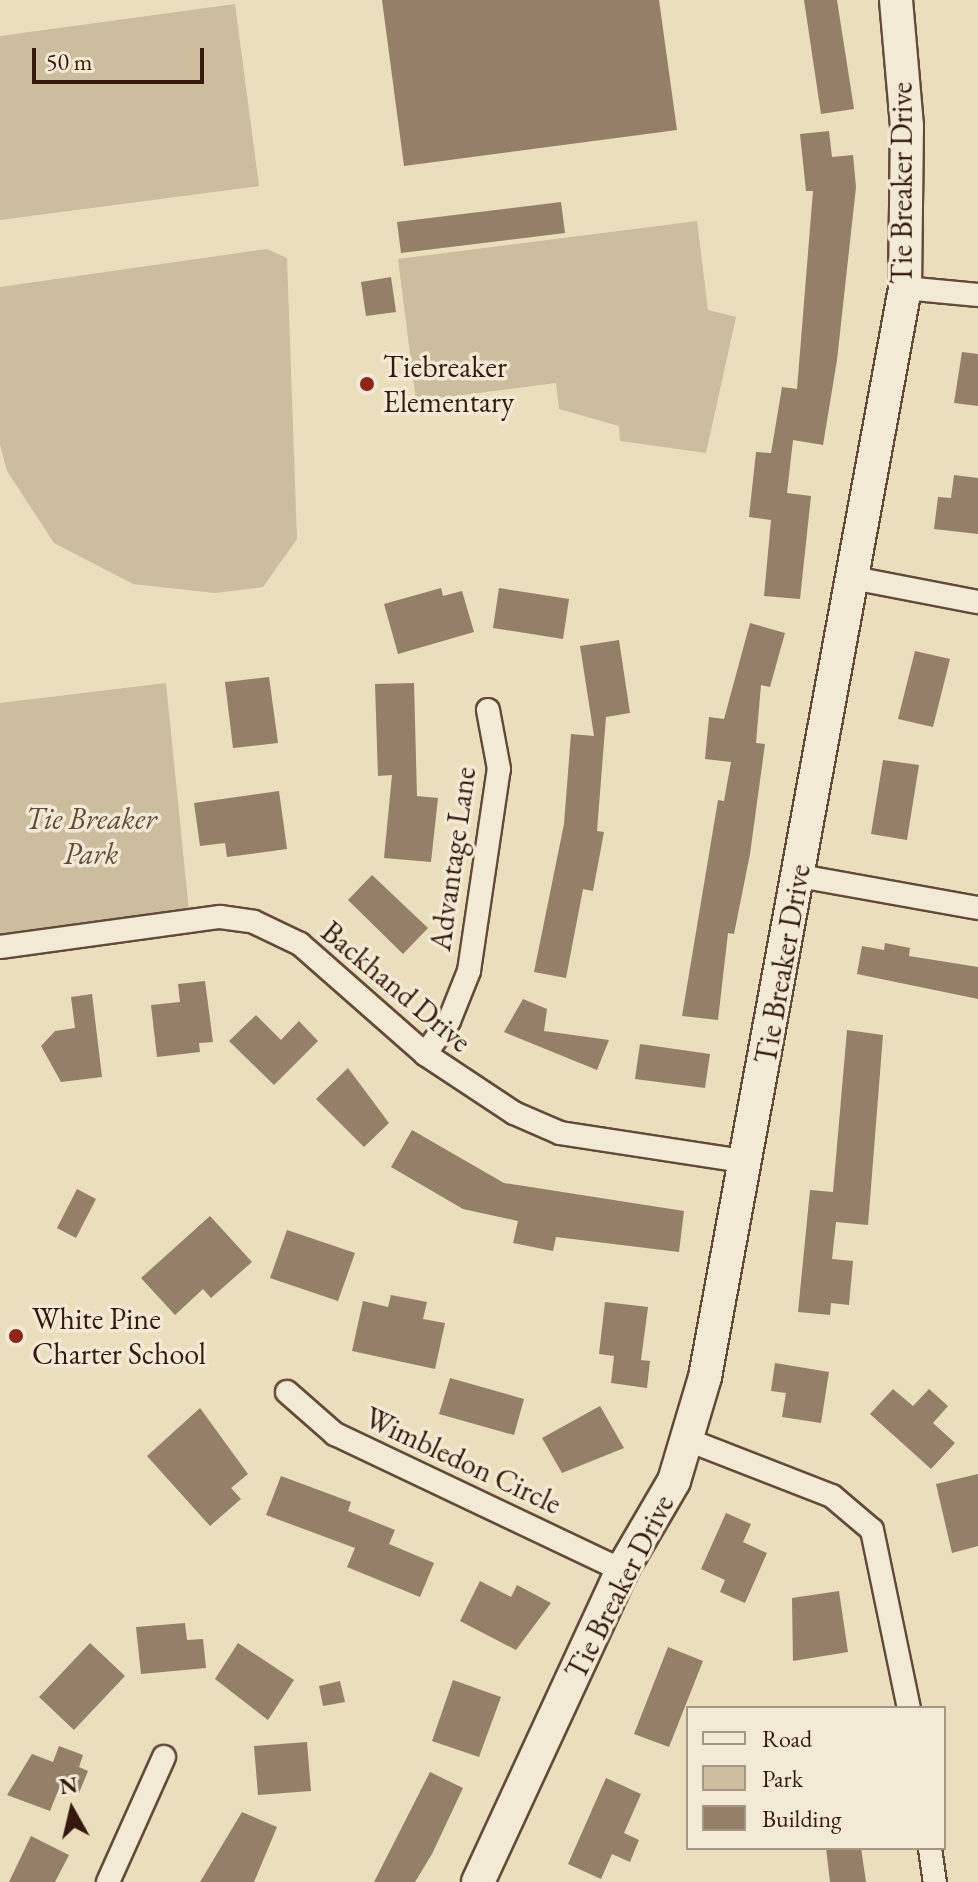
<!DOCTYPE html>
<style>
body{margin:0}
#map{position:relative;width:978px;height:1882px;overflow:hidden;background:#ebdebd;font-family:"EB Garamond",serif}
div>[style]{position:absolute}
.green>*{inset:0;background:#ccbd9f}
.building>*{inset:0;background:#947f69}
.roads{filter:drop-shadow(2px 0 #634a39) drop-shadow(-2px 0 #634a39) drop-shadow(0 2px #634a39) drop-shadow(0 -2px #634a39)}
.street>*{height:22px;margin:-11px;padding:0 11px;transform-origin:11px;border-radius:11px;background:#f2ead4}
.secondary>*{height:32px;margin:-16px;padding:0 16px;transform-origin:16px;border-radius:16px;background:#f2ead4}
.dots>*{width:22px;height:22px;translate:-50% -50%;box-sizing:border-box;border:4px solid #f2ead4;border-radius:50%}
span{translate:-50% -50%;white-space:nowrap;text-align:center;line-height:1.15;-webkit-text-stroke:7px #f2ead4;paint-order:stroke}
.street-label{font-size:30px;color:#36190d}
.poi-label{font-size:30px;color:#36190d}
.left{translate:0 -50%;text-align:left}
.park-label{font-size:30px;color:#634a39;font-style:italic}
.legend{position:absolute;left:686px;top:1706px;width:260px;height:144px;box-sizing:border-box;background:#f2ead4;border:2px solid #a79684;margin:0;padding:10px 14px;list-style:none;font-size:24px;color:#36190d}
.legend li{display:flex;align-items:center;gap:16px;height:40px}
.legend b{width:40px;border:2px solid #a79684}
.north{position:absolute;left:32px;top:1770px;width:80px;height:80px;-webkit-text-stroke:6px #f2ead4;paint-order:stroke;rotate:352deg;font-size:22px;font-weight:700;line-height:32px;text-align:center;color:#36190d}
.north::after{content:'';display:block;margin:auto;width:28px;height:36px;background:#36190d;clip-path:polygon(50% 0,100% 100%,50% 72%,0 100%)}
.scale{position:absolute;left:32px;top:48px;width:172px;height:36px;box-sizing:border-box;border:4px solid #36190d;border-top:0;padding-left:10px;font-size:24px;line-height:28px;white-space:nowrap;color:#36190d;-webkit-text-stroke:6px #f2ead4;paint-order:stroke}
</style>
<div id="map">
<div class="green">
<div style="clip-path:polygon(235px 4px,259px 186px,0 220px,0 36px)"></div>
<div style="clip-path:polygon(697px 221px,708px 310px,736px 317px,706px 453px,620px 441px,619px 426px,559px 409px,556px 383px,416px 401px,398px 259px)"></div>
<div style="clip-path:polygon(267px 249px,287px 258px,297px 539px,263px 587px,215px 593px,133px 584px,54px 543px,7px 471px,0 445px,0 287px)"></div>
<div style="clip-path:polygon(166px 683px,190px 921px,0 947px,0 703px)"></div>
</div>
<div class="building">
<div style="clip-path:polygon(382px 0,659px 0,677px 130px,404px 166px)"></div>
<div style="clip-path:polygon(804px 0,837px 0,854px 109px,821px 114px)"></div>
<div style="clip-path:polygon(829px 131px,832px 157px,853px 155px,856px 187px,837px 360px,823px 445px,793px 440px,787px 493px,811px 496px,800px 599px,764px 596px,771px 520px,749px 517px,756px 452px,771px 453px,782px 387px,797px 389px,813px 191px,806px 191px,800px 134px)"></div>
<div style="clip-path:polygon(561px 202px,565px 233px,401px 253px,397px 222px)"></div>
<div style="clip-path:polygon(391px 277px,396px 312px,366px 316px,361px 282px)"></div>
<div style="clip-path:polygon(962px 352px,978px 354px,978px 406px,954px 403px)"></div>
<div style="clip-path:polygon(954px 475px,978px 478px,978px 534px,934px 529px,938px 497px,951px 498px)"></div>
<div style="clip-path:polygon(441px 588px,443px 596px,462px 591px,474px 632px,398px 654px,384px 604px)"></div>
<div style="clip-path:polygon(499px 588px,569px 599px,563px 639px,493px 628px)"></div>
<div style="clip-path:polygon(750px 623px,785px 633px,770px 687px,761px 685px,756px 743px,765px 744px,750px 854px,734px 934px,728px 933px,718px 1020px,682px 1016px,718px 800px,724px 801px,731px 762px,705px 759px,709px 717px,724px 719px)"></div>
<div style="clip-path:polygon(619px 640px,630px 713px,606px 717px,597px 831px,604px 832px,593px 891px,583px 889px,566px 978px,534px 972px,564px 824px,571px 734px,594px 736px,580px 646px)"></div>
<div style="clip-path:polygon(915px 651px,950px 659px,933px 727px,898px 719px)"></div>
<div style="clip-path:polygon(269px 677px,278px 743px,233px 748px,225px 682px)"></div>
<div style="clip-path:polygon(414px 683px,417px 796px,438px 798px,431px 862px,384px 858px,392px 775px,378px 776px,375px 684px)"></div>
<div style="clip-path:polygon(883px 760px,919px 765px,907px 840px,871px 834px)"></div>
<div style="clip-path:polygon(279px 791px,287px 849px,227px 857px,225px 843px,200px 846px,194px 803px)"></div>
<div style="clip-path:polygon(372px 875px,428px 928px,403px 954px,348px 900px)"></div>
<div style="clip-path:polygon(885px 943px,910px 948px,909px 956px,978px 967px,978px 999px,857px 974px,862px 946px,884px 950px)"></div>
<div style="clip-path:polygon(205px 981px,213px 1042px,199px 1043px,200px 1052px,157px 1057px,151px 1005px,180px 1002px,178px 984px)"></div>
<div style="clip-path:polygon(92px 994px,102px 1077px,61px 1082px,41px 1046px,55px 1031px,75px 1028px,71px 997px)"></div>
<div style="clip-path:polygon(523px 999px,547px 1009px,544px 1031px,609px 1040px,597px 1070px,504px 1032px)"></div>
<div style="clip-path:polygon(256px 1015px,281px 1040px,299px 1021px,318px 1041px,274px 1085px,229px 1041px)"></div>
<div style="clip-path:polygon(847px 1030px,883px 1035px,868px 1225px,836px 1222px,832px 1259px,853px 1261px,849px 1305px,831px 1303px,830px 1315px,798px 1312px,810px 1190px,833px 1192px)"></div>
<div style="clip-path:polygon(640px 1044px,710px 1054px,705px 1088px,635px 1079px)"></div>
<div style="clip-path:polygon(348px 1068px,389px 1123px,364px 1147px,316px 1099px)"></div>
<div style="clip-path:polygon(412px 1130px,504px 1183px,684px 1211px,679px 1252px,556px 1237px,553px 1251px,513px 1243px,518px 1221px,463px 1209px,391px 1167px)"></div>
<div style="clip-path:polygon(77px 1189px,96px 1199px,76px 1238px,57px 1228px)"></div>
<div style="clip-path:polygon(210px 1216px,252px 1262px,211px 1298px,203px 1289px,175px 1315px,141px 1278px)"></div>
<div style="clip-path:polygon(287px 1230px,355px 1253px,338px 1301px,270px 1278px)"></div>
<div style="clip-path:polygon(391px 1295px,427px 1302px,423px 1319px,445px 1323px,435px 1369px,352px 1351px,363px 1301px,388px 1307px)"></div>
<div style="clip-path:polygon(605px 1302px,648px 1307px,641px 1360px,650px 1361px,647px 1388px,611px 1383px,614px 1356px,599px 1354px)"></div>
<div style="clip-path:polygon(775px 1363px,829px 1372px,821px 1423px,782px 1417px,786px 1393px,771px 1391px)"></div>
<div style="clip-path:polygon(450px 1378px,524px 1399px,514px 1435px,439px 1414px)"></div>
<div style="clip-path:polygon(893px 1389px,913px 1406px,929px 1389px,948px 1406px,933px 1423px,955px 1443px,931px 1469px,870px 1414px)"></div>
<div style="clip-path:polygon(600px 1406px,624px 1448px,562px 1473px,542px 1438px)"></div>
<div style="clip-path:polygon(200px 1408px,248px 1474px,231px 1488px,241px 1499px,210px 1526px,147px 1456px)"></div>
<div style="clip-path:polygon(978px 1474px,978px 1546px,952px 1553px,936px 1484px)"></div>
<div style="clip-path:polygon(281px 1476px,351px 1502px,348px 1511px,395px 1530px,389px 1544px,434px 1563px,420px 1597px,347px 1567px,355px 1548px,266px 1515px)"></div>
<div style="clip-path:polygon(726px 1513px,751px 1524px,743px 1542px,767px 1553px,745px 1603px,720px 1592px,725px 1580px,701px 1569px)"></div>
<div style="clip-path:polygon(480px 1581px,511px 1597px,517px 1585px,551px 1603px,516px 1650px,460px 1621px)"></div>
<div style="clip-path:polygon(839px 1591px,848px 1652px,793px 1661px,792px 1598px)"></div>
<div style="clip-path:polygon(185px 1623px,187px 1640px,203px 1639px,206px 1668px,141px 1674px,136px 1627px)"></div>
<div style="clip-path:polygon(90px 1643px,125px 1676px,74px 1730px,39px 1697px)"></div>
<div style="clip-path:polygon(238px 1643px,294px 1680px,268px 1720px,215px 1679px)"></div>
<div style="clip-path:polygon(668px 1647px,703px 1661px,669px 1747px,634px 1734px)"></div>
<div style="clip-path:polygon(453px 1680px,501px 1697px,479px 1757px,432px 1741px)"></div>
<div style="clip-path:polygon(340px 1681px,345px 1702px,323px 1706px,319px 1686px)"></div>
<div style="clip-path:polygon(307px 1742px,311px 1791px,258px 1795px,254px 1746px)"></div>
<div style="clip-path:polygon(59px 1746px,83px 1755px,79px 1767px,88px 1771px,79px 1793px,60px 1786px,50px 1811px,7px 1795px,32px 1754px,53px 1762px)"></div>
<div style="clip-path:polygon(430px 1772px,463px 1788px,432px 1854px,415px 1882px,374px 1882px)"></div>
<div style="clip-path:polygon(606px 1778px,641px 1794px,624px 1833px,639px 1840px,630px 1862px,612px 1854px,601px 1879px,568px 1864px)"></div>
<div style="clip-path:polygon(242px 1812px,277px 1827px,254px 1882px,200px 1882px)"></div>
<div style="clip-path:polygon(31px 1836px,69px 1855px,55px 1882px,9px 1882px)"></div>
<div style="clip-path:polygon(826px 1848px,861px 1848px,866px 1882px,830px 1882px)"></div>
</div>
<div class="roads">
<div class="street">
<div style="left:905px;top:288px;width:73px;rotate:5.5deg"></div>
<div style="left:853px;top:578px;width:127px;rotate:10.9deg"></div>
<div style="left:800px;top:876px;width:181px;rotate:10.2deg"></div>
<div style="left:0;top:947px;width:222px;rotate:-7.8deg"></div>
<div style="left:220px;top:917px;width:34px;rotate:8deg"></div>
<div style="left:254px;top:922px;width:51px;rotate:25.6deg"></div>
<div style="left:300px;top:944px;width:167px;rotate:41.3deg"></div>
<div style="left:425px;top:1054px;width:107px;rotate:33.5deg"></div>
<div style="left:514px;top:1113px;width:50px;rotate:23.5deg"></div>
<div style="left:560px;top:1133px;width:186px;rotate:8.7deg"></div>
<div style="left:425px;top:1054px;width:41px;rotate:-54deg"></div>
<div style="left:449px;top:1021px;width:54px;rotate:-68.2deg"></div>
<div style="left:469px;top:971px;width:204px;rotate:-81.6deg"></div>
<div style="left:499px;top:769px;width:60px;rotate:-100.6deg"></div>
<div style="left:287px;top:1392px;width:64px;rotate:41.2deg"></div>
<div style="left:335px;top:1434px;width:318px;rotate:25.4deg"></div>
<div style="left:688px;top:1440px;width:155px;rotate:21.3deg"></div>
<div style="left:832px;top:1496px;width:52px;rotate:40.4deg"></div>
<div style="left:872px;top:1530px;width:182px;rotate:78.3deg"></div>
<div style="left:930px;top:1848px;width:34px;rotate:82deg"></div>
<div style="left:108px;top:1882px;width:137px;rotate:-65.9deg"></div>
</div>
<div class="secondary">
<div style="left:478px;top:1882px;width:344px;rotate:-65.2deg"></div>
<div style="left:622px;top:1570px;width:103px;rotate:-59.7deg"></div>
<div style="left:674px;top:1481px;width:109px;rotate:-73.4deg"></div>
<div style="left:705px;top:1377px;width:1107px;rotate:-79.59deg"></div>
<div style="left:905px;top:288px;width:162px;rotate:-89.3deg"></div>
<div style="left:907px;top:126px;width:126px;rotate:-95deg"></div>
</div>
</div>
<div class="dots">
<div style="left:367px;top:384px;background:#8f2418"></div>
<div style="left:16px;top:1336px;background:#8f2418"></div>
</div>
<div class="street-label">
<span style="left:902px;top:183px;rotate:-90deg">Tie Breaker Drive</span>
<span style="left:453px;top:859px;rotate:-82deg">Advantage Lane</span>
<span style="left:783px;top:964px;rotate:-80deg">Tie Breaker Drive</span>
<span style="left:396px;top:987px;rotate:40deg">Backhand Drive</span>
<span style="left:463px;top:1461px;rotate:25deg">Wimbledon Circle</span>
<span style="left:620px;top:1587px;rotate:-63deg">Tie Breaker Drive</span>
</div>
<div class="poi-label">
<span class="left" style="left:383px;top:384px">Tiebreaker<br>Elementary</span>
<span class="left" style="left:32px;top:1336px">White Pine<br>Charter School</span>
</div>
<div class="park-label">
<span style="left:91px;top:836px">Tie Breaker<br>Park</span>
</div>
<ul class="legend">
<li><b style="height:10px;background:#f2ead4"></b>Road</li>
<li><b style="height:22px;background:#ccbd9f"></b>Park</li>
<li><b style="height:22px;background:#947f69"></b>Building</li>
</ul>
<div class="north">N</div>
<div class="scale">50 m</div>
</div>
